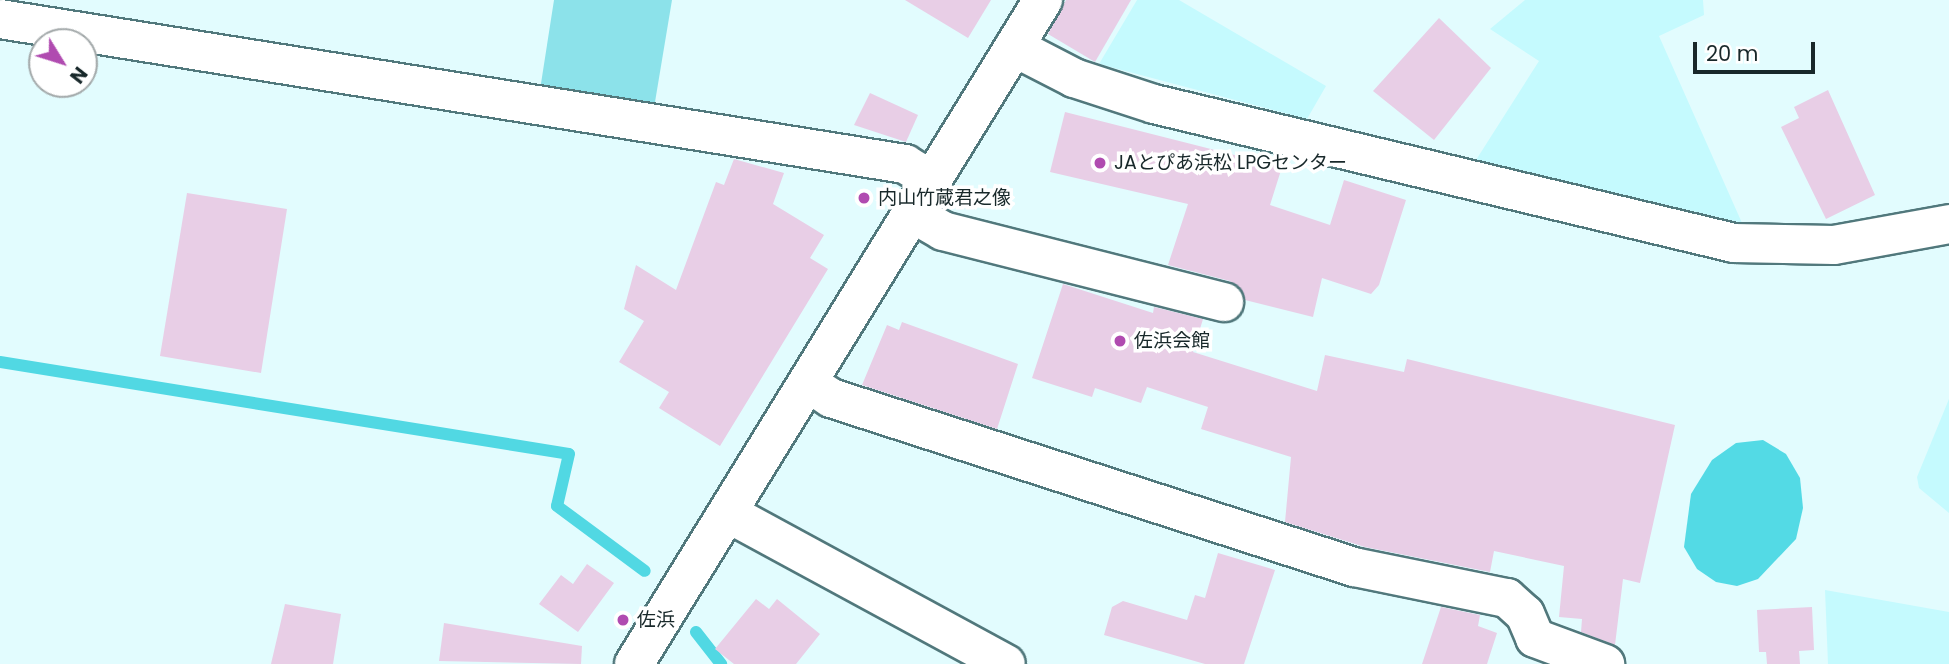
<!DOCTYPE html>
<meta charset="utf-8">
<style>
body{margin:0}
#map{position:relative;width:1949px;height:664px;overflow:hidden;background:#e2fcfe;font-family:Poppins,"Noto Sans JP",sans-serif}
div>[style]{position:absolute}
.built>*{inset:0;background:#c5fafe}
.green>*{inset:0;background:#8ce2ea}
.forest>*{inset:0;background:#53dae5}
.stream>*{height:12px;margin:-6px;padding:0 6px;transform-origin:6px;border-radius:6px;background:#51d8e3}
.building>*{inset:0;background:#e8cee6}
.roads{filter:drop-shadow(2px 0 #51787c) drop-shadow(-2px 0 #51787c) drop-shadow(0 2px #51787c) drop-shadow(0 -2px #51787c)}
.street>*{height:38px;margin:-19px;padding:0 19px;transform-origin:19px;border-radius:19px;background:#fff}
.secondary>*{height:38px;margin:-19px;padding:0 19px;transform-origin:19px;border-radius:19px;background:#fff}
.dots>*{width:19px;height:19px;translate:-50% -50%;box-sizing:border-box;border:4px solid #fff;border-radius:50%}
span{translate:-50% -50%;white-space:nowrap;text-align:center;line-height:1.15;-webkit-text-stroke:7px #fff;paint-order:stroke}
.poi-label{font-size:19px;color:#18282a}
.left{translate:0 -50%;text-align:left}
.north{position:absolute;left:28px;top:28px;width:70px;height:70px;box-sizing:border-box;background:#fff;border:2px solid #a3a9aa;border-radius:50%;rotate:128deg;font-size:19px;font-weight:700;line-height:28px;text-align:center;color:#18282a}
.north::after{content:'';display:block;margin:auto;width:24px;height:32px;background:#b04bb0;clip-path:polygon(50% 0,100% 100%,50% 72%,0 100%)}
.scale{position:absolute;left:1693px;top:42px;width:122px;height:32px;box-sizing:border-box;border:4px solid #18282a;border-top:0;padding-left:9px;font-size:21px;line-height:24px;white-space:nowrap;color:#18282a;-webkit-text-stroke:5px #fff;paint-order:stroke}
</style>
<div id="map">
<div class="built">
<div style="clip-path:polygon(1137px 0,1179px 0,1326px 86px,1307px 119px,1099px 64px)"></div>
<div style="clip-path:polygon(1525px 0,1703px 0,1704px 15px,1659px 36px,1742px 223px,1476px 160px,1539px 61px,1490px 29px)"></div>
<div style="clip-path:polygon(1949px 399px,1949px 513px,1919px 488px,1917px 477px)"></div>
<div style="clip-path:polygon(1825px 590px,1949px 612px,1949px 664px,1828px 664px)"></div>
</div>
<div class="green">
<div style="clip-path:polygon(554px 0,672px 0,654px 108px,540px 90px)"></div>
</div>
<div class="forest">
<div style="clip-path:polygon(1763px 440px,1786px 454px,1800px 478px,1803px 508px,1796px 539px,1758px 579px,1737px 586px,1716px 582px,1697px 569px,1684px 547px,1691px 494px,1712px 460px,1736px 443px)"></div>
</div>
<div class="stream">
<div style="left:0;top:362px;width:576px;rotate:9.18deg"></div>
<div style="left:569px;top:454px;width:53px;rotate:103deg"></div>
<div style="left:557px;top:506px;width:109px;rotate:36.5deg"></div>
<div style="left:696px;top:632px;width:41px;rotate:52deg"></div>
</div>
<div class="building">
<div style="clip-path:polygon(905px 0,991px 0,968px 38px)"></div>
<div style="clip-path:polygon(1066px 0,1131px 0,1095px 62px,1048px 34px)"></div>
<div style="clip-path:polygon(1439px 18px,1491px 68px,1434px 140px,1373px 91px)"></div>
<div style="clip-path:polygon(1828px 90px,1875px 195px,1826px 219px,1781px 127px,1799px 118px,1794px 107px)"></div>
<div style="clip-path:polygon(870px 93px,918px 115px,906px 142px,854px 125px)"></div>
<div style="clip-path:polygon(1065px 112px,1282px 167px,1270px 205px,1330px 225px,1344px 180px,1406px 200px,1379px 285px,1371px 294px,1322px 278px,1313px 317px,1245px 300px,1230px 281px,1168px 265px,1188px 204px,1050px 172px)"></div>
<div style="clip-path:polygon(734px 159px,784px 173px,773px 204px,824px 235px,810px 258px,828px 269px,720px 446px,659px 408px,669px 392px,619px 362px,644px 321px,624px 309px,636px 265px,676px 290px,716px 182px,724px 185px)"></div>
<div style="clip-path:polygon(187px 193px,287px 209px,261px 373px,160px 356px)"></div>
<div style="clip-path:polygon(1063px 284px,1153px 313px,1154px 307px,1203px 319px,1193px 352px,1317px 391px,1325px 355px,1404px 372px,1407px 359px,1675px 425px,1640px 583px,1623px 579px,1615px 645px,1581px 632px,1582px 619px,1559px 617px,1564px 566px,1494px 551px,1490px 572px,1365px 547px,1285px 522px,1291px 457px,1201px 429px,1208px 407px,1147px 387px,1141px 403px,1095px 388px,1092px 397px,1032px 378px)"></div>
<div style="clip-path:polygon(902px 322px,1018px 364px,997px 429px,862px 385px,887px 325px,899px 330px)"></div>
<div style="clip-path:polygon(1218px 553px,1275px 570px,1244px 664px,1205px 664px,1104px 635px,1112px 607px,1123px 601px,1187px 620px,1195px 595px,1205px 598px)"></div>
<div style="clip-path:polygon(587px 564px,614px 583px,578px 632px,539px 604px,561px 575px,573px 584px)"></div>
<div style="clip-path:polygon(756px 599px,769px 609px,777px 599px,820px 634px,796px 664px,734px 664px,715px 649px)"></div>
<div style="clip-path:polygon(285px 604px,341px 614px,333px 664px,271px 664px)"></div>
<div style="clip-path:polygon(1441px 607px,1480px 615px,1478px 626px,1497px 633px,1487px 664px,1422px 664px)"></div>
<div style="clip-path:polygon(1812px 607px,1814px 650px,1799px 651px,1800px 664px,1767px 664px,1766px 652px,1759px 652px,1757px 610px)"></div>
<div style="clip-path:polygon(444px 623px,582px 646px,581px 664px,439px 661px)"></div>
</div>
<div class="roads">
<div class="street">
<div style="left:0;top:19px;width:917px;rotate:9.1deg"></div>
<div style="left:905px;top:164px;width:31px;rotate:31deg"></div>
<div style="left:912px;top:213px;width:36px;rotate:30deg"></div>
<div style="left:943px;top:231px;width:290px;rotate:14.2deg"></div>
<div style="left:808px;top:383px;width:27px;rotate:33deg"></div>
<div style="left:831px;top:398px;width:550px;rotate:17.91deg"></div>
<div style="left:1354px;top:567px;width:156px;rotate:11.5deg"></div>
<div style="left:1507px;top:598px;width:24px;rotate:42deg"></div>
<div style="left:1525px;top:614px;width:26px;rotate:67deg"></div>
<div style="left:1535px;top:638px;width:75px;rotate:20.4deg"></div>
<div style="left:728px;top:513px;width:316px;rotate:28.5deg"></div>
</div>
<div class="secondary">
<div style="left:1014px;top:47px;width:68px;rotate:27.3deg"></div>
<div style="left:1074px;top:78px;width:84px;rotate:18deg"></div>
<div style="left:1154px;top:104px;width:596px;rotate:13.48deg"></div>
<div style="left:1734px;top:243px;width:100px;rotate:1.1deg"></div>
<div style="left:1834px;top:245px;width:117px;rotate:-10.3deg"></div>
<div style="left:634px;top:664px;width:780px;rotate:-58.37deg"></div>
</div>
</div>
<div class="dots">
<div style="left:1100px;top:163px;background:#b04bb0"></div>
<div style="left:864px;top:198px;background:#b04bb0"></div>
<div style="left:1120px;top:341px;background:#b04bb0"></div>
<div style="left:623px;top:620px;background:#b04bb0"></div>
</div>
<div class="poi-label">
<span class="left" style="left:1114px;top:163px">JAとぴあ浜松 LPGセンター</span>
<span class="left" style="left:878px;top:198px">内山竹蔵君之像</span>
<span class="left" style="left:1134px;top:341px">佐浜会館</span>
<span class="left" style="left:637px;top:620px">佐浜</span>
</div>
<div class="north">N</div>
<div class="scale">20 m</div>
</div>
